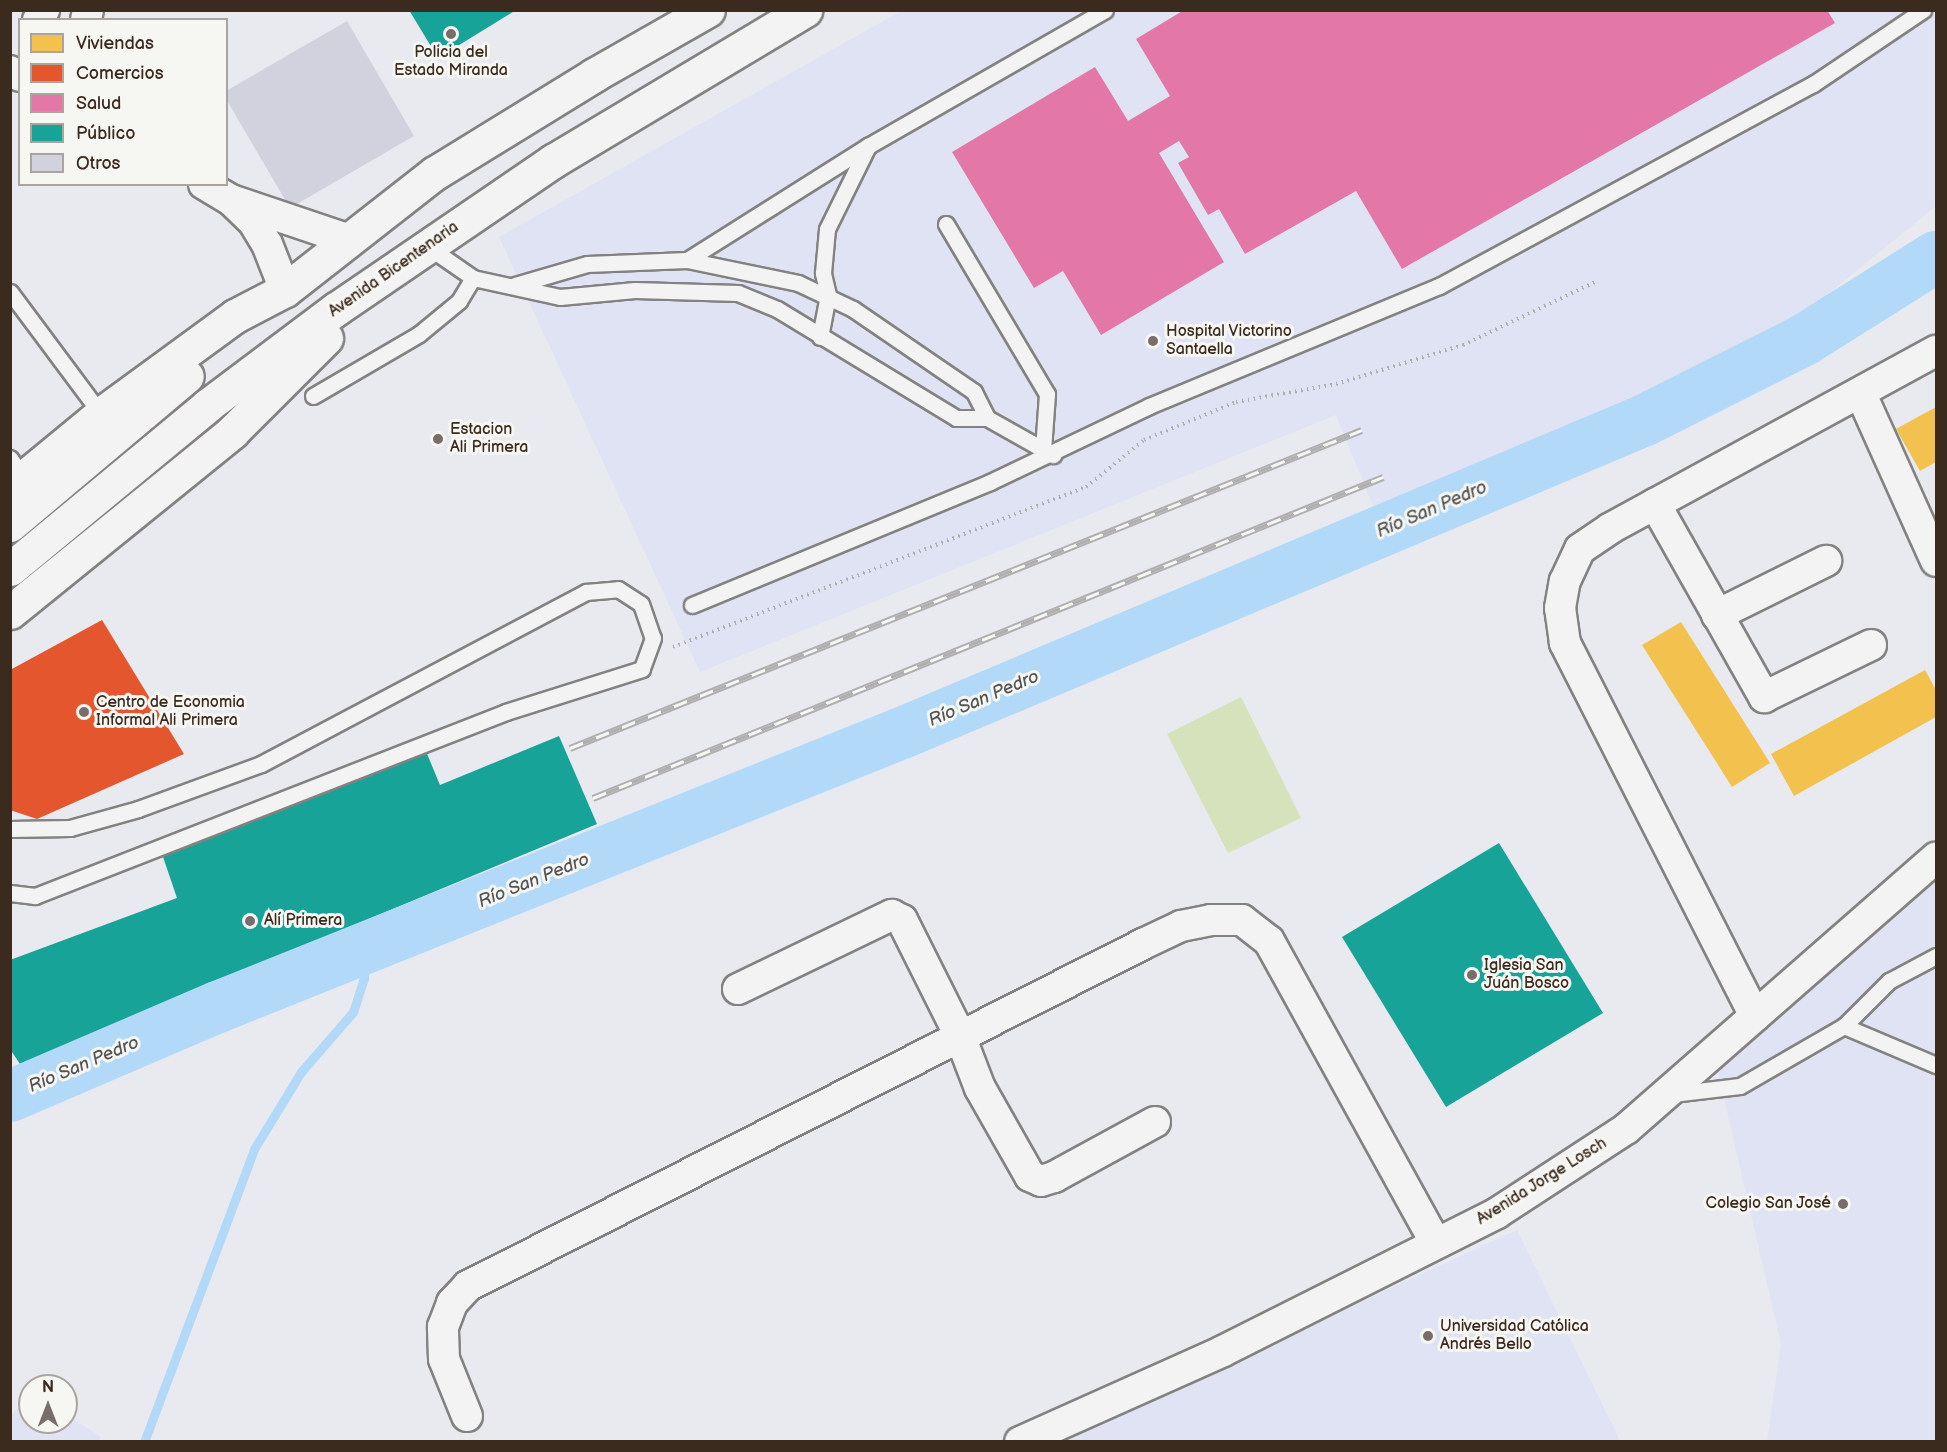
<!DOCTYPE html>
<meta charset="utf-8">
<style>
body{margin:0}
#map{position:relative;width:1947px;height:1452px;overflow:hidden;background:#e8eaf0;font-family:"Balsamiq Sans",sans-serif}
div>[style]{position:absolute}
.built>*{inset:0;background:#e0e3f3}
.green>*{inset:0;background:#d6e2bb}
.homes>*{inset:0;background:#f2c14e}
.shops>*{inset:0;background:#e4572e}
.health>*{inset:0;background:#e377a8}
.public>*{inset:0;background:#17a398}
.stream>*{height:9px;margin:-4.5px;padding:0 4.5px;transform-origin:4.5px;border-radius:4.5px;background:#b3d9f8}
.river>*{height:52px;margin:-26px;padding:0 26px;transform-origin:26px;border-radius:26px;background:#b3d9f8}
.building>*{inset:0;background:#d1d2dd}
.path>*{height:4px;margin-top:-2px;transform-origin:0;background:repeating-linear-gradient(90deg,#b0aeae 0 1.5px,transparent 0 6px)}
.roads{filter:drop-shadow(2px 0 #848281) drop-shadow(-2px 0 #848281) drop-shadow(0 2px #848281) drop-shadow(0 -2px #848281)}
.lane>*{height:15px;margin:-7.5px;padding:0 7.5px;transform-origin:7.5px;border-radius:7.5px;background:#f3f3f3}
.street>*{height:30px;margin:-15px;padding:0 15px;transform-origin:15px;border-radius:15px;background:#f3f3f3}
.secondary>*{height:33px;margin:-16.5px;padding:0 16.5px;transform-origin:16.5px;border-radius:16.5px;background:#f3f3f3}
.rail>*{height:7px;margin-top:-3.5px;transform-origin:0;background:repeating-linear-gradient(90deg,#f6f6f2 0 14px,#b0aeae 0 28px);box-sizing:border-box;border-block:2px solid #b0aeae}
.dots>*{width:16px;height:16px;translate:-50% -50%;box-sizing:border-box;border:3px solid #f6f6f2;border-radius:50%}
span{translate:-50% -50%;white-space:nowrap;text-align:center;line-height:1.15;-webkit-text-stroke:6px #f6f6f2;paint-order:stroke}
.poi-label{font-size:16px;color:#3b2a1e}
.left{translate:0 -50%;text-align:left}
.right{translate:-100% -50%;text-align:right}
.street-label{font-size:16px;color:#3b2a1e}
.water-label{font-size:18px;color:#535455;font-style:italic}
.frame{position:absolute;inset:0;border:12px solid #3b2a1e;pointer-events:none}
.legend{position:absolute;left:18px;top:18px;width:210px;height:168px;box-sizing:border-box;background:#f6f6f2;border:2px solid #aba49d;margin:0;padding:8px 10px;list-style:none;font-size:18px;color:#3b2a1e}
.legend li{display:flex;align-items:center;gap:12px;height:30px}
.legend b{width:30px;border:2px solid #aba49d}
.north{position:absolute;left:18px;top:1374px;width:60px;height:60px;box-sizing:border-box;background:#f6f6f2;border:2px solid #aba49d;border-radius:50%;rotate:0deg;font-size:16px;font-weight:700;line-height:24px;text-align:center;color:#3b2a1e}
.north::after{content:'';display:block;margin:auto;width:21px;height:27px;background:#786d68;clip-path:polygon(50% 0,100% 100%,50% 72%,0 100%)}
</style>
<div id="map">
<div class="built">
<div style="clip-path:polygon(901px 11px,1936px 11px,1936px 206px,1805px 313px,1714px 368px,1375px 511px,1336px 415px,700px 672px,499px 237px)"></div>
<div style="clip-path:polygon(1936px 863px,1936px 1441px,1767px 1441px,1781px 1344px,1716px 1064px)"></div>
<div style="clip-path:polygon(1517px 1230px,1620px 1441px,1057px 1442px)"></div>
<div style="clip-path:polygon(30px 1398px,30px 1422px,66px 1422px,66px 1414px,101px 1437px,99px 1441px,11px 1441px,11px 1415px)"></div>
</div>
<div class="green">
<div style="clip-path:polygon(1241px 697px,1301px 818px,1228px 853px,1167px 734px)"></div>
</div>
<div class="homes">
<div style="clip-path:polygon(1936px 407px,1936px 462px,1920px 471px,1896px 429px)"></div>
<div style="clip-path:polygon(1681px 622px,1770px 763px,1732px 787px,1642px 645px)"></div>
<div style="clip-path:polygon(1925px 670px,1936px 690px,1936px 717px,1794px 796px,1771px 754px)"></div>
</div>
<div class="shops">
<div style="clip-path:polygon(102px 620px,184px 754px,37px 819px,10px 810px,10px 670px)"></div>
</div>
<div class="health">
<div style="clip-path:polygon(1184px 10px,1827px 10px,1835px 23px,1402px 269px,1356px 191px,1245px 254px,1219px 209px,1208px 215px,1178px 163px,1189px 157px,1179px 141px,1159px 153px,1224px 262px,1101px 335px,1063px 271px,1034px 288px,952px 152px,1095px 67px,1128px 121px,1170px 96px,1136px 39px)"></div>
</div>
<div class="public">
<div style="clip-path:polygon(409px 10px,516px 10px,438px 58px)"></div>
<div style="clip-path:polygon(559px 736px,597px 824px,20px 1064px,10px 1049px,10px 960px,177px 898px,162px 854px,425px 749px,440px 785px)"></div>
<div style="clip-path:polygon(1499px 843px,1603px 1013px,1446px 1107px,1342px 937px)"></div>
</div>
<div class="stream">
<div style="left:144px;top:1442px;width:313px;rotate:-69.4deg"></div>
<div style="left:254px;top:1149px;width:90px;rotate:-58.6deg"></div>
<div style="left:301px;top:1072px;width:79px;rotate:-49.1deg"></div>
<div style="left:353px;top:1012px;width:36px;rotate:-72deg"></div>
<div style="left:364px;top:978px;width:29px;rotate:-90deg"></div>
</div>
<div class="river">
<div style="left:10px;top:1096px;width:226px;rotate:-23.2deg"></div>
<div style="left:218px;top:1007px;width:737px;rotate:-21.83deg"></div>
<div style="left:902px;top:733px;width:806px;rotate:-22.84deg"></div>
<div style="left:1645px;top:420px;width:178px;rotate:-26.7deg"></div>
<div style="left:1804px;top:340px;width:156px;rotate:-32.2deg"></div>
</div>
<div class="building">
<div style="clip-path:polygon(347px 21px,414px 136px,290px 208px,226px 99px,226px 91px)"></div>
</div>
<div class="path">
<div style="left:673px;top:647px;width:443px;rotate:-21.2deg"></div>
<div style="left:1086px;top:487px;width:75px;rotate:-39deg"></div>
<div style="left:1144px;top:440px;width:100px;rotate:-22.4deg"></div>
<div style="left:1236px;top:402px;width:102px;rotate:-10.2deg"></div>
<div style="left:1336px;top:384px;width:133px;rotate:-17.1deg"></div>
<div style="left:1463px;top:345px;width:146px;rotate:-25.5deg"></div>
</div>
<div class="roads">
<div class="lane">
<div style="left:946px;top:224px;width:198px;rotate:59.3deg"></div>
<div style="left:1047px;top:394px;width:56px;rotate:94.1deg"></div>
<div style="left:427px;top:246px;width:56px;rotate:34.8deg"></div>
<div style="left:473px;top:278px;width:89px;rotate:12.3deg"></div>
<div style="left:560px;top:297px;width:75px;rotate:-5.3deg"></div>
<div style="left:635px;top:290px;width:103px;rotate:1.7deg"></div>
<div style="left:738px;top:293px;width:42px;rotate:22.3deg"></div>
<div style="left:777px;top:309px;width:210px;rotate:31.3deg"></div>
<div style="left:956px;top:418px;width:31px"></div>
<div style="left:987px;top:418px;width:76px;rotate:29.3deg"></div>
<div style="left:687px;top:260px;width:214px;rotate:-32.2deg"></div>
<div style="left:868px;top:146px;width:273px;rotate:-29.8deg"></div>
<div style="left:515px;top:285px;width:75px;rotate:-16.3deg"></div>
<div style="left:587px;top:264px;width:100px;rotate:-2.3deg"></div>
<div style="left:687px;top:260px;width:113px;rotate:11.7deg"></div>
<div style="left:798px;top:283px;width:61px;rotate:25.3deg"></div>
<div style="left:853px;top:309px;width:147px;rotate:34.4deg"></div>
<div style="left:974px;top:392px;width:29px;rotate:63deg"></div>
<div style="left:10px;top:292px;width:152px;rotate:53.3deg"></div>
<div style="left:820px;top:337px;width:43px;rotate:-79.2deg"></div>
<div style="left:828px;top:295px;width:23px;rotate:-103deg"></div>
<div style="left:823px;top:273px;width:44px;rotate:-84.8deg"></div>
<div style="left:827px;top:229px;width:93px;rotate:-63.7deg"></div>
<div style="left:313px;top:396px;width:123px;rotate:-30.3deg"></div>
<div style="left:419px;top:334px;width:52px;rotate:-39.5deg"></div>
<div style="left:459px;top:301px;width:27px;rotate:-59deg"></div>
<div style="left:10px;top:458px;width:24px;rotate:57deg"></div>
<div style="left:692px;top:605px;width:322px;rotate:-22.4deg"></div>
<div style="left:990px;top:482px;width:176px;rotate:-25.5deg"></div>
<div style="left:1149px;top:406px;width:314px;rotate:-22.5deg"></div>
<div style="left:1439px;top:286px;width:425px;rotate:-28.4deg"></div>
<div style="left:1813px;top:84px;width:133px;rotate:-33.9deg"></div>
<div style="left:10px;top:829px;width:60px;rotate:-1deg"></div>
<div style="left:70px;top:828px;width:71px;rotate:-15.6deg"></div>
<div style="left:138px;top:809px;width:131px;rotate:-20.1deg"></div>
<div style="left:261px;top:764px;width:368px;rotate:-27.9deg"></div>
<div style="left:586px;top:592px;width:32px;rotate:-5deg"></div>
<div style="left:618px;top:589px;width:27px;rotate:33deg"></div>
<div style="left:641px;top:604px;width:36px;rotate:71deg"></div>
<div style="left:653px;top:638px;width:33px;rotate:110deg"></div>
<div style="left:642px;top:669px;width:143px;rotate:162.5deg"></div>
<div style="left:506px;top:712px;width:506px;rotate:158.66deg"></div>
<div style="left:35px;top:896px;width:25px;rotate:-173deg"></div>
<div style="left:1844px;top:1026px;width:100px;rotate:23deg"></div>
<div style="left:1672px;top:1094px;width:68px;rotate:-6.7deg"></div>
<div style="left:1740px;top:1086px;width:120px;rotate:-30deg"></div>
<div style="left:1844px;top:1026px;width:64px;rotate:-45deg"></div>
<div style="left:1889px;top:981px;width:53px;rotate:-28deg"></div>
</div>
<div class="street">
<div style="left:38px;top:20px;width:12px;rotate:-59deg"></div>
<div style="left:86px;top:20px;width:10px;rotate:-79deg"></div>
<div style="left:10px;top:71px;width:11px;rotate:27deg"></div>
<div style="left:204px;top:184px;width:31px;rotate:31deg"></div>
<div style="left:231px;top:200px;width:126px;rotate:18.6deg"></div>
<div style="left:233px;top:202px;width:28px;rotate:44deg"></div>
<div style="left:253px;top:221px;width:27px;rotate:59deg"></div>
<div style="left:267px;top:244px;width:49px;rotate:68.6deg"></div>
<div style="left:1861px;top:394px;width:183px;rotate:65.8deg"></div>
<div style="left:1655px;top:504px;width:222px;rotate:60.5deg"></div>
<div style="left:1764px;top:697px;width:119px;rotate:-25.9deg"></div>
<div style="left:1717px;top:615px;width:122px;rotate:-26.4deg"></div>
<div style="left:738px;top:989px;width:171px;rotate:-25.7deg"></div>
<div style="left:892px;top:915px;width:11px;rotate:27deg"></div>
<div style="left:902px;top:920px;width:130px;rotate:63.4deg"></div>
<div style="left:960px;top:1036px;width:56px;rotate:69deg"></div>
<div style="left:980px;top:1088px;width:101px;rotate:60.4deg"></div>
<div style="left:1030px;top:1176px;width:12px;rotate:24deg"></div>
<div style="left:1041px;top:1181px;width:14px;rotate:-17deg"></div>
<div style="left:1054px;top:1177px;width:115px;rotate:-28.6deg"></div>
<div style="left:1755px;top:1016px;width:419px;rotate:-117deg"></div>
<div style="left:1565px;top:643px;width:35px;rotate:-98deg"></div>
<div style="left:1560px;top:608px;width:27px;rotate:-80deg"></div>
<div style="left:1565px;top:581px;width:35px;rotate:-65deg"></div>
<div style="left:1580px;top:549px;width:37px;rotate:-34deg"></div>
<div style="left:1611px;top:528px;width:370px;rotate:-28.6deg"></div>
<div style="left:467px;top:1416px;width:61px;rotate:-112deg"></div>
<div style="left:444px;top:1359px;width:32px;rotate:-92deg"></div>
<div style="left:443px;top:1327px;width:26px;rotate:-69deg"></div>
<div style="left:452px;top:1303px;width:23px;rotate:-47deg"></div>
<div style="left:468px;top:1286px;width:757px;rotate:-26.87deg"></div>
<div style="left:1143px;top:944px;width:42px;rotate:-25.3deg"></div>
<div style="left:1181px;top:926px;width:31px;rotate:-11deg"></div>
<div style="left:1211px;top:920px;width:31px"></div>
<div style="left:1242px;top:920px;width:34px;rotate:38deg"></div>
<div style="left:1269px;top:941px;width:345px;rotate:61.1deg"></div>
<div style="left:1020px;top:1442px;width:222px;rotate:-24.1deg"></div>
<div style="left:1223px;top:1351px;width:307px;rotate:-26.7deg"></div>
<div style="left:1497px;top:1213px;width:154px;rotate:-33.1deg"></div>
<div style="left:1626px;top:1129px;width:412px;rotate:-41.2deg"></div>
</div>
<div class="secondary">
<div style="left:10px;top:489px;width:118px;rotate:-39.5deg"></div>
<div style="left:101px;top:414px;width:166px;rotate:-36.2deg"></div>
<div style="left:235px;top:316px;width:56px;rotate:-27.5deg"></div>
<div style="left:285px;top:290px;width:190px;rotate:-38deg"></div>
<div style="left:435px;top:173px;width:187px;rotate:-31.6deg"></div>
<div style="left:594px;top:75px;width:131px;rotate:-29.7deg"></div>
<div style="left:10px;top:525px;width:231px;rotate:-40.1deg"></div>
<div style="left:10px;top:569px;width:257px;rotate:-39.6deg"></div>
<div style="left:208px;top:405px;width:160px;rotate:-36.9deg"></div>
<div style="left:336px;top:309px;width:263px;rotate:-34.3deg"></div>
<div style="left:553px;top:161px;width:294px;rotate:-30.9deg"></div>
<div style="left:10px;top:612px;width:286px;rotate:-39deg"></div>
<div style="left:232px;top:432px;width:133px;rotate:-45deg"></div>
</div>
</div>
<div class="rail">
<div style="left:570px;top:748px;width:853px;rotate:-21.88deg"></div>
<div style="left:593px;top:798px;width:853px;rotate:-22.11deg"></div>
</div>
<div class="dots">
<div style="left:451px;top:34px;background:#786d68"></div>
<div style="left:1153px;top:341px;background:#786d68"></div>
<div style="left:438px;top:439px;background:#786d68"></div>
<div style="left:84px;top:712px;background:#786d68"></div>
<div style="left:250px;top:921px;background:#786d68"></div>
<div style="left:1472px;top:975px;background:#786d68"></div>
<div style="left:1843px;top:1204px;background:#786d68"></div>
<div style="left:1428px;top:1336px;background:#786d68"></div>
</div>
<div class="poi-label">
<span style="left:451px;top:62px">Policia del<br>Estado Miranda</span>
<span class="left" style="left:1166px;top:341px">Hospital Victorino<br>Santaella</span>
<span class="left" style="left:450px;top:439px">Estacion<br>Ali Primera</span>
<span class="left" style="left:96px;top:712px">Centro de Economia<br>Informal Ali Primera</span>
<span class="left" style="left:264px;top:921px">Alí Primera</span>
<span class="left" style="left:1484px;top:975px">Iglesia San<br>Juán Bosco</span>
<span class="right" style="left:1831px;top:1204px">Colegio San José</span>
<span class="left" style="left:1440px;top:1336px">Universidad Católica<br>Andrés Bello</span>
</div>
<div class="street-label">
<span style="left:394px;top:270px;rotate:-35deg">Avenida Bicentenaria</span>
<span style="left:1542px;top:1182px;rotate:-32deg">Avenida Jorge Losch</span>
</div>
<div class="water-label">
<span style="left:1432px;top:510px;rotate:-23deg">Río San Pedro</span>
<span style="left:984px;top:699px;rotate:-23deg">Río San Pedro</span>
<span style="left:534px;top:881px;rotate:-22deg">Río San Pedro</span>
<span style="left:84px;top:1065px;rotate:-23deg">Río San Pedro</span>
</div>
<div class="frame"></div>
<ul class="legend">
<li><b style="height:16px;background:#f2c14e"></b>Viviendas</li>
<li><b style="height:16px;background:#e4572e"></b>Comercios</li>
<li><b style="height:16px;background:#e377a8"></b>Salud</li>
<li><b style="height:16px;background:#17a398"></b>Público</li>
<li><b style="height:16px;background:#d1d2dd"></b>Otros</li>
</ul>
<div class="north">N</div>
</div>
